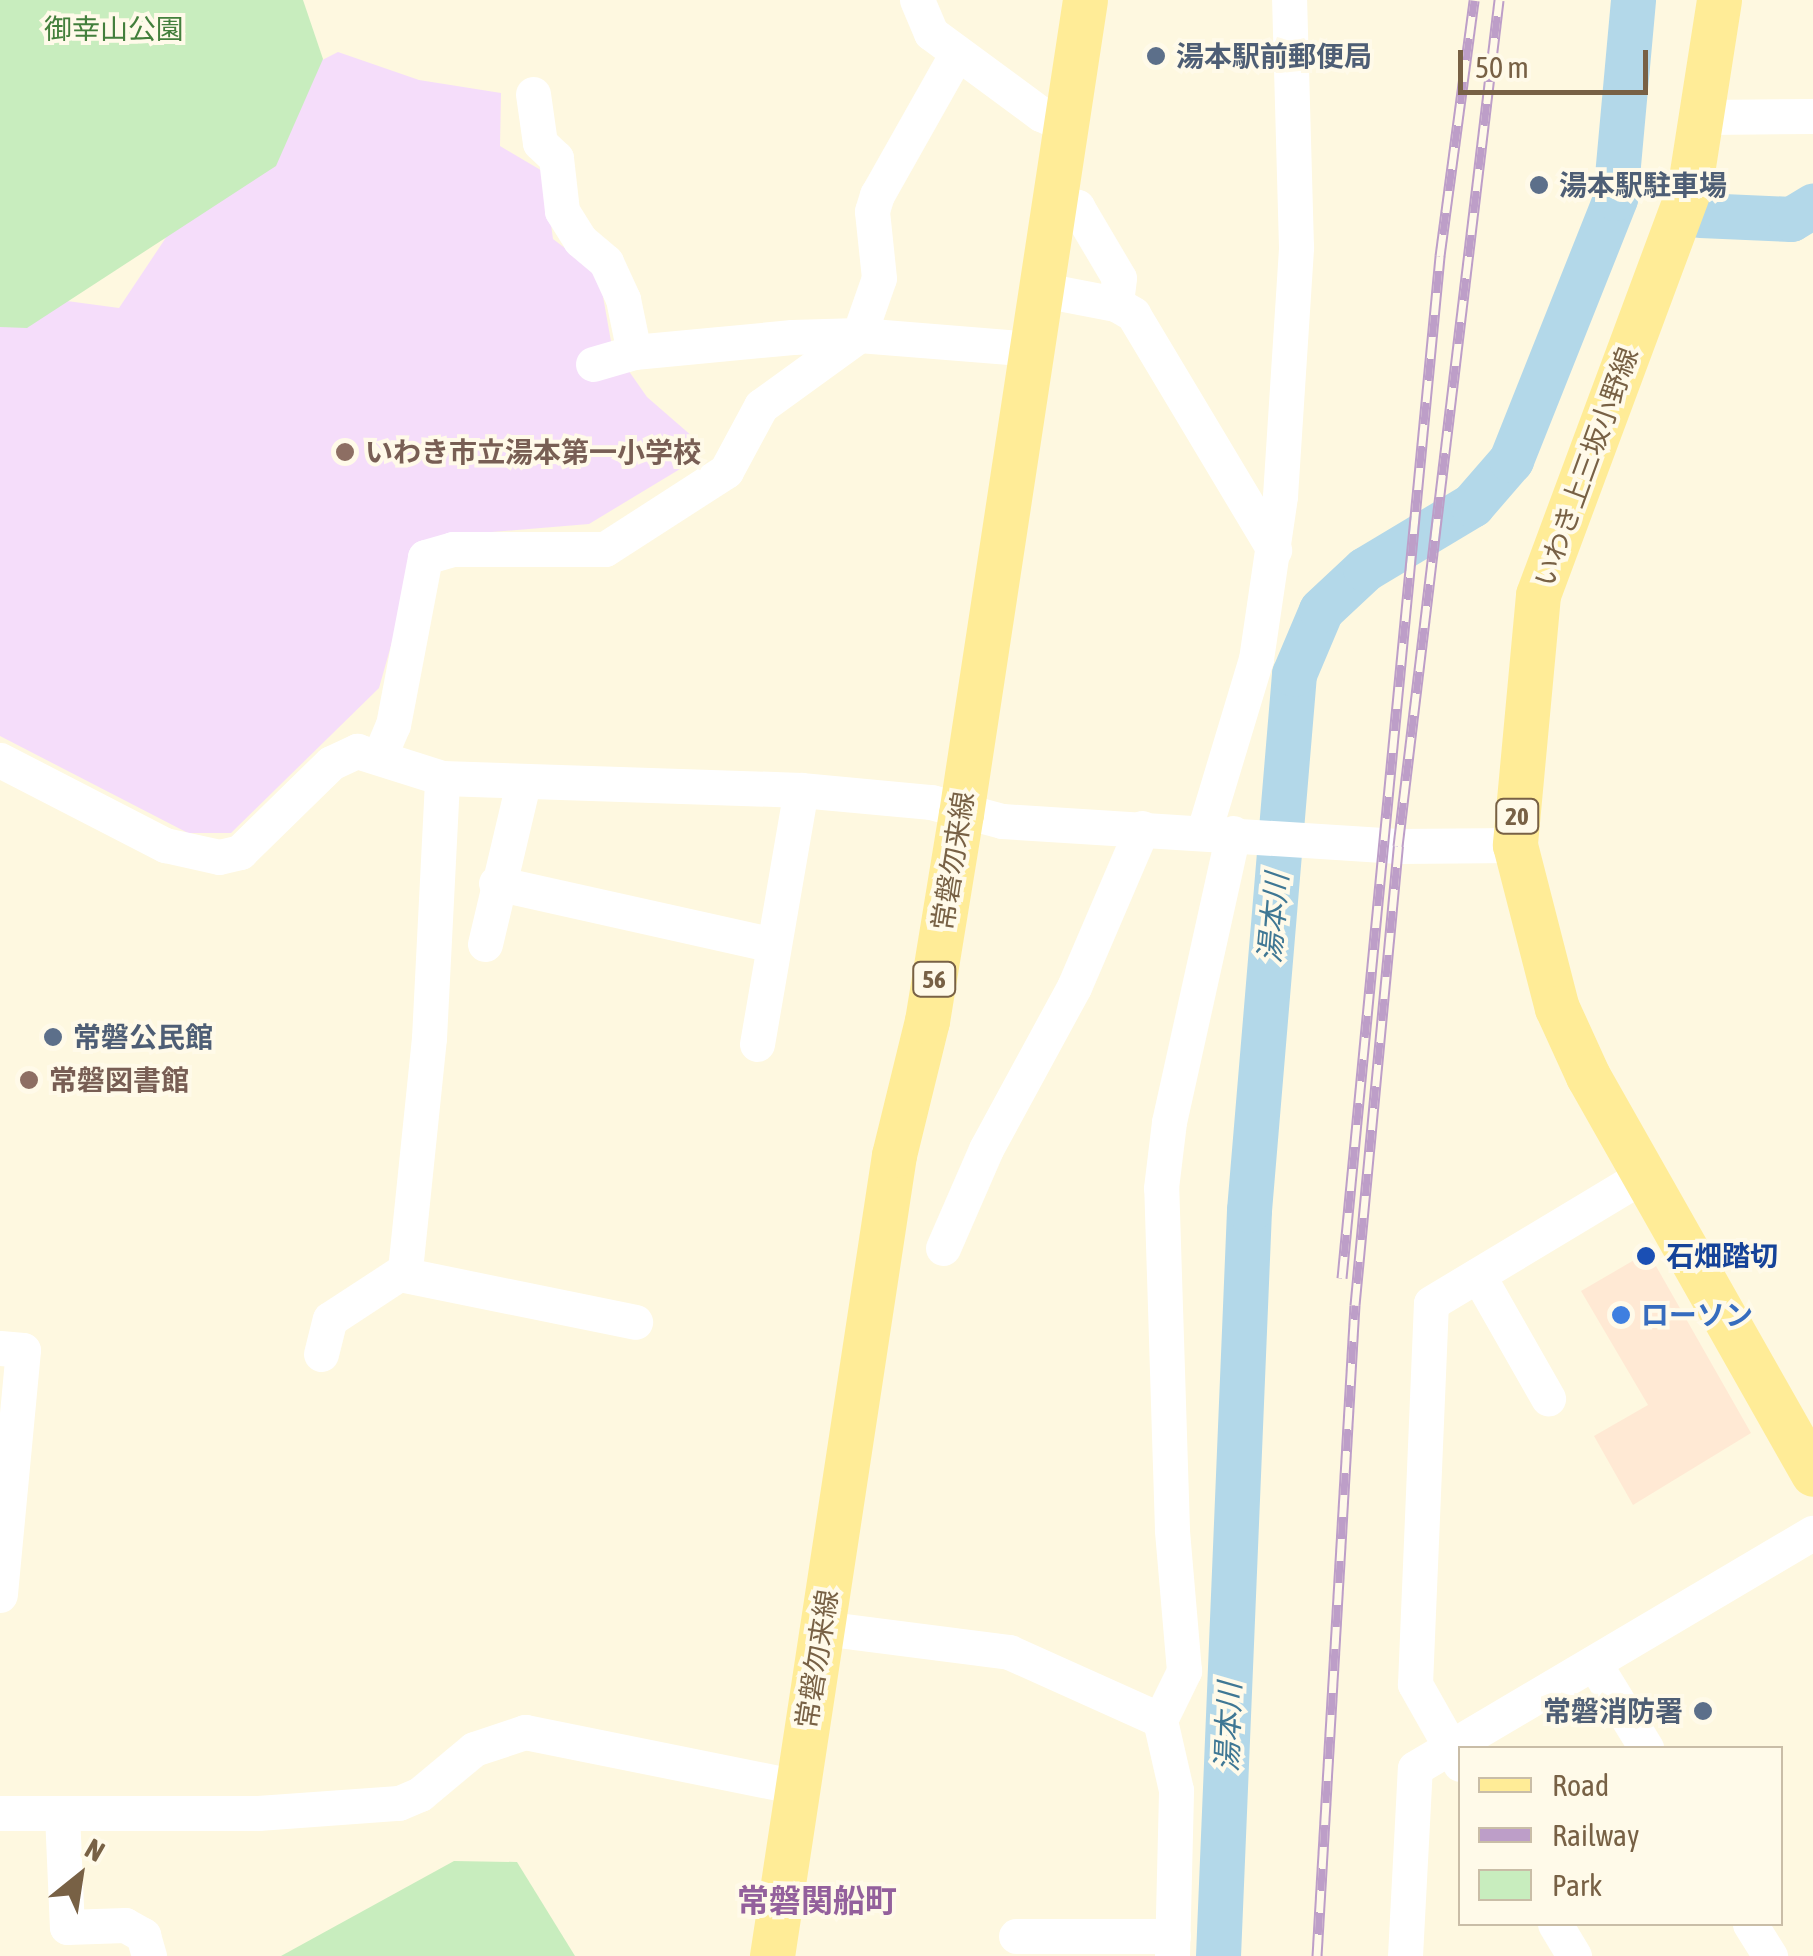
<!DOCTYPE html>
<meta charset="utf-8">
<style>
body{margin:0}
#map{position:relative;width:1813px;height:1956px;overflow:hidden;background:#fef8e0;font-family:"Asap Condensed","Noto Sans JP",sans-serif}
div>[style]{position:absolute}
.commercial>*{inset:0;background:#ffe9d4}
.education>*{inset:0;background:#f5ddfa}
.green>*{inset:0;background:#c8edbe}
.river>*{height:45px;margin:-22.5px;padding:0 22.5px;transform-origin:22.5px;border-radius:22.5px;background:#b3d8e9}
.minor>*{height:35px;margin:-17.5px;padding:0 17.5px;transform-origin:17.5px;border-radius:17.5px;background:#fff}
.major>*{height:45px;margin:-22.5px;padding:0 22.5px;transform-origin:22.5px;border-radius:22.5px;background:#ffec97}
.rail>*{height:11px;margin-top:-5.5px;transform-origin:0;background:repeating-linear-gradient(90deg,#fffae9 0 22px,#bd9ec8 0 44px);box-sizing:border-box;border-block:2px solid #bd9ec8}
.dots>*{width:28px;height:28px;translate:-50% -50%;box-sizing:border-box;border:5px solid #fffae9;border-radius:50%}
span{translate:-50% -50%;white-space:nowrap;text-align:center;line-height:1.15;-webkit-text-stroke:8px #fffae9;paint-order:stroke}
.shield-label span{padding:2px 8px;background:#fffae9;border:2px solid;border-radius:8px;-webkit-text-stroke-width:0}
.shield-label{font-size:25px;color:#786145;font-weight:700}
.park-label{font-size:28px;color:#437f3c}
.service-label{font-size:28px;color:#4e5e75;font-weight:700}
.left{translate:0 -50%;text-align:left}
.right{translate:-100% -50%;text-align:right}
.education-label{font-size:28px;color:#785e54;font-weight:700}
.street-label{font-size:28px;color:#786145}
.transit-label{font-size:28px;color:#164399;font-weight:700}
.shop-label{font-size:28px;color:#366cbe;font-weight:700}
.water-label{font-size:30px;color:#3f7794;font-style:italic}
.quarter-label{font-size:32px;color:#93609c;font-weight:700}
.legend{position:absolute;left:1458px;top:1746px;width:325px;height:180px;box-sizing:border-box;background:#fffae9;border:2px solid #c9bda7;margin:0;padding:12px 18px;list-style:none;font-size:30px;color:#786145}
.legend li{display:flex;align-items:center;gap:20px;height:50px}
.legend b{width:50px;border:2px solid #c9bda7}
.north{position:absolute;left:30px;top:1826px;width:100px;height:100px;-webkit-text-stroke:8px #fffae9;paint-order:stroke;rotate:30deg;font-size:28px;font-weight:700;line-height:40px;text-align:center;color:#786145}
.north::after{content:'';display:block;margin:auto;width:35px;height:45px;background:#786145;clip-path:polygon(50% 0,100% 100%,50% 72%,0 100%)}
.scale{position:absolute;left:1458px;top:50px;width:190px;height:45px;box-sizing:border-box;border:5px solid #786145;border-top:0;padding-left:12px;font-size:30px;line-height:35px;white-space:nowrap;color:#786145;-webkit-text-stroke:8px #fffae9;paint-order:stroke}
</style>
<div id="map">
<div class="commercial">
<div style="clip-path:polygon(1648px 1252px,1751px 1433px,1633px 1505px,1594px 1436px,1648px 1405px,1581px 1291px)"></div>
</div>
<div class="education">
<div style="clip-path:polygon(338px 52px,419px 80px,501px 93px,500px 146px,544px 172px,553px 239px,599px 274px,612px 347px,647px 397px,693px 437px,685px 466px,589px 524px,455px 535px,410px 578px,379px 688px,231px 833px,188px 833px,0 736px,0 292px,119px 308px,265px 89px)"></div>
</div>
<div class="green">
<div style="clip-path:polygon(0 0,303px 0,323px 59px,276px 166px,27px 328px,0 327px)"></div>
<div style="clip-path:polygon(454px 1861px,517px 1862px,575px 1956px,281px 1956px)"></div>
</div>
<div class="river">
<div style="left:1700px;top:215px;width:91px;rotate:2.5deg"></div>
<div style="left:1791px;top:219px;width:26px;rotate:-31deg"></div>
<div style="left:1218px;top:1956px;width:747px;rotate:-87.62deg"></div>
<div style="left:1249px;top:1210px;width:538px;rotate:-85.2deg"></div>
<div style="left:1294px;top:674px;width:69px;rotate:-67.1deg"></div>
<div style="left:1321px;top:610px;width:60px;rotate:-43deg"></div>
<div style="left:1365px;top:569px;width:125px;rotate:-30.9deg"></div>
<div style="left:1472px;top:505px;width:60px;rotate:-49.1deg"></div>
<div style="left:1511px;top:460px;width:282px;rotate:-68.3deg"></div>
<div style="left:1615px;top:198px;width:199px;rotate:-84.8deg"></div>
</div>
<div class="minor">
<div style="left:917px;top:0;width:36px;rotate:67deg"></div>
<div style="left:931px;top:33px;width:137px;rotate:36.4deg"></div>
<div style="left:1041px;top:114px;width:31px;rotate:25deg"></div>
<div style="left:533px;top:94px;width:49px;rotate:81.9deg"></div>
<div style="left:540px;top:143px;width:22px;rotate:43deg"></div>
<div style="left:556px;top:158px;width:53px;rotate:83.5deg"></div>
<div style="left:562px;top:211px;width:34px;rotate:58deg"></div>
<div style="left:580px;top:240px;width:34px;rotate:40deg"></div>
<div style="left:606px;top:262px;width:41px;rotate:65.3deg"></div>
<div style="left:623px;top:299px;width:54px;rotate:78.3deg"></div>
<div style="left:1705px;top:117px;width:108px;rotate:-0.5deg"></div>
<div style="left:1054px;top:202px;width:24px;rotate:12deg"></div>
<div style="left:1077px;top:207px;width:82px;rotate:59.4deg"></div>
<div style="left:1119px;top:278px;width:26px;rotate:97deg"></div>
<div style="left:1043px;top:290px;width:74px;rotate:10.9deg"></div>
<div style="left:1116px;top:304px;width:20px;rotate:30deg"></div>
<div style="left:1133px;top:314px;width:275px;rotate:59.1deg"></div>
<div style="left:593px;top:364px;width:43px;rotate:-16.3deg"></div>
<div style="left:634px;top:352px;width:159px;rotate:-5.4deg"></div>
<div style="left:792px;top:337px;width:67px;rotate:-1.7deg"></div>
<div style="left:859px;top:335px;width:175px;rotate:4.6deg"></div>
<div style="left:380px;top:755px;width:33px;rotate:-67deg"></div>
<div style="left:393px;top:725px;width:171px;rotate:-79.2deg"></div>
<div style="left:425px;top:557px;width:29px;rotate:-16deg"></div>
<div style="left:453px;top:549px;width:152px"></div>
<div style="left:605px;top:549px;width:144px;rotate:-32.8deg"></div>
<div style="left:726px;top:471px;width:74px;rotate:-61.7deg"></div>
<div style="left:761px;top:406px;width:121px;rotate:-35.9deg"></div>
<div style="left:859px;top:335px;width:60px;rotate:-70.7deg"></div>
<div style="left:879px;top:278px;width:67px;rotate:-96deg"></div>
<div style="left:872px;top:211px;width:17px;rotate:-73deg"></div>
<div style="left:877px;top:195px;width:163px;rotate:-60.6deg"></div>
<div style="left:0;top:760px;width:186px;rotate:27.3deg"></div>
<div style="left:165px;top:845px;width:55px;rotate:12.5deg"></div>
<div style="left:219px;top:857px;width:22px;rotate:-13deg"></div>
<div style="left:240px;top:852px;width:127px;rotate:-44.4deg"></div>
<div style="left:331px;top:763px;width:29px;rotate:-25deg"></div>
<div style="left:357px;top:751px;width:89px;rotate:17.6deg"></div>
<div style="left:442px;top:778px;width:359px;rotate:1.9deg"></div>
<div style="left:801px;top:790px;width:131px;rotate:5.3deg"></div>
<div style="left:931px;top:802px;width:73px;rotate:15deg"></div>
<div style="left:1002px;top:821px;width:397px;rotate:3.6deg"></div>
<div style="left:1398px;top:846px;width:117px;rotate:-0.5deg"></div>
<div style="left:1204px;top:831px;width:180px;rotate:-73.2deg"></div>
<div style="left:1256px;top:659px;width:165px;rotate:-81.6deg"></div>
<div style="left:1280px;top:496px;width:250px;rotate:-86.3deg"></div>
<div style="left:1296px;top:247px;width:247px;rotate:-91.6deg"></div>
<div style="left:496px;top:883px;width:281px;rotate:12.6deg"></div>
<div style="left:485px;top:944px;width:165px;rotate:-76.7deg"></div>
<div style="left:757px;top:1044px;width:258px;rotate:-80.2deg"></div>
<div style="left:943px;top:1248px;width:108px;rotate:-66.5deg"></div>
<div style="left:986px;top:1149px;width:184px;rotate:-61.5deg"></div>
<div style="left:1074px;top:987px;width:173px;rotate:-66.8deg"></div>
<div style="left:400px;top:1274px;width:240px;rotate:11.5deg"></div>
<div style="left:1478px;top:1275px;width:142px;rotate:60.4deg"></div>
<div style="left:0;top:1348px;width:23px;rotate:5deg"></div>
<div style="left:23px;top:1350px;width:246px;rotate:95.4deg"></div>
<div style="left:321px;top:1354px;width:36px;rotate:-76deg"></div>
<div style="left:330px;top:1319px;width:90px;rotate:-33.2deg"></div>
<div style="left:405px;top:1270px;width:233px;rotate:-84.1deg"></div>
<div style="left:429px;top:1038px;width:260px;rotate:-87.1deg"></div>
<div style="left:822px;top:1628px;width:189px;rotate:7.3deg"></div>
<div style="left:1009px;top:1652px;width:166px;rotate:24.2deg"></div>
<div style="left:1594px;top:1663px;width:100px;rotate:58.5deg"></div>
<div style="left:1460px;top:1764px;width:92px;rotate:-119.4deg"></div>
<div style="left:1415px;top:1684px;width:381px;rotate:-87.6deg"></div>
<div style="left:1431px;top:1303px;width:245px;rotate:-31deg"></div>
<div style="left:0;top:1813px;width:258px"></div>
<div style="left:258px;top:1813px;width:141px;rotate:-4.1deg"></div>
<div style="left:399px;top:1803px;width:23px;rotate:-23deg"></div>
<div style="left:420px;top:1794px;width:70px;rotate:-39.8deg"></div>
<div style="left:474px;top:1749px;width:54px;rotate:-18.4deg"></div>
<div style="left:525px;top:1732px;width:278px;rotate:11.4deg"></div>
<div style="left:62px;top:1814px;width:113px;rotate:87.5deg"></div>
<div style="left:67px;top:1927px;width:58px;rotate:-2deg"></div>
<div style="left:125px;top:1925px;width:21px;rotate:29deg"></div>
<div style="left:143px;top:1935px;width:22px;rotate:74deg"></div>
<div style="left:1555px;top:1924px;width:37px;rotate:59deg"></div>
<div style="left:1750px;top:1924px;width:38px;rotate:58deg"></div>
<div style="left:1016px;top:1936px;width:157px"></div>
<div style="left:1172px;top:1956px;width:166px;rotate:-88.6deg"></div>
<div style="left:1176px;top:1790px;width:72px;rotate:-102.9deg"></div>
<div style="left:1160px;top:1720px;width:55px;rotate:-63.9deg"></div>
<div style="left:1184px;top:1671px;width:142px;rotate:-94.9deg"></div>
<div style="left:1172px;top:1530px;width:342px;rotate:-91.8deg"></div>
<div style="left:1161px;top:1188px;width:66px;rotate:-83.1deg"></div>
<div style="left:1169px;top:1122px;width:296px;rotate:-77.5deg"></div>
<div style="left:1405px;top:1956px;width:188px;rotate:-87deg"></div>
<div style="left:1415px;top:1768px;width:462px;rotate:-30.6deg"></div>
</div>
<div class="major">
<div style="left:1719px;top:0;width:188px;rotate:98.9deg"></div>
<div style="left:1690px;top:186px;width:436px;rotate:110.4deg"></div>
<div style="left:1538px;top:595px;width:251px;rotate:95.3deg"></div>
<div style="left:1515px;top:845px;width:168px;rotate:75.6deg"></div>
<div style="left:1557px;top:1008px;width:75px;rotate:65.5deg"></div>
<div style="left:1588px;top:1076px;width:457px;rotate:60.5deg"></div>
<div style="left:772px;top:1956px;width:810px;rotate:-81.34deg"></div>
<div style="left:894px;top:1155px;width:138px;rotate:-76.2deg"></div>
<div style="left:927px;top:1021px;width:210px;rotate:-80.7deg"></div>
<div style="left:961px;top:814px;width:823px;rotate:-81.34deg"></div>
</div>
<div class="rail">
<div style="left:1342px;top:1278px;width:1027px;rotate:-84.52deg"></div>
<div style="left:1440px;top:256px;width:258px;rotate:-82.4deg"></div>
<div style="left:1317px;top:1956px;width:652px;rotate:-86.66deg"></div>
<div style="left:1355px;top:1305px;width:461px;rotate:-84.6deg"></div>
<div style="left:1398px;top:846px;width:852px;rotate:-83.19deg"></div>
</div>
<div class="dots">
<div style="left:1156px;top:56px;background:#5c6f8a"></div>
<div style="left:1539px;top:185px;background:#5c6f8a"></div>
<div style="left:345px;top:452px;background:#8d6e63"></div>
<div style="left:53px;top:1037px;background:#5c6f8a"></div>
<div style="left:29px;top:1080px;background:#8d6e63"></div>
<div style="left:1646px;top:1256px;background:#1a4fb4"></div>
<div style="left:1621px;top:1315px;background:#3f7fe0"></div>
<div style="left:1703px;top:1711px;background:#5c6f8a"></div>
</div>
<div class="shield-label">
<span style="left:1517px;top:816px">20</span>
<span style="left:934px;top:979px">56</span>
</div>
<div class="park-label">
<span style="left:114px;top:29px">御幸山公園</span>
</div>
<div class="service-label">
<span class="left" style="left:1176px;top:56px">湯本駅前郵便局</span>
<span class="left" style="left:1559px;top:185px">湯本駅駐車場</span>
<span class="left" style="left:73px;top:1037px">常磐公民館</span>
<span class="right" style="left:1683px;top:1711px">常磐消防署</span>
</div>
<div class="education-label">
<span class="left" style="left:365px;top:452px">いわき市立湯本第一小学校</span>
<span class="left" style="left:49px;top:1080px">常磐図書館</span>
</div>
<div class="street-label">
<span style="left:1586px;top:467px;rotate:-70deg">いわき上三坂小野線</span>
<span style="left:953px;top:861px;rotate:-81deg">常磐勿来線</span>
<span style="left:817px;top:1659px;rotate:-81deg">常磐勿来線</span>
</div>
<div class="transit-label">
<span class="left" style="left:1666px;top:1256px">石畑踏切</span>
</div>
<div class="shop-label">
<span class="left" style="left:1641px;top:1315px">ローソン</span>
</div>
<div class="water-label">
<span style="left:1273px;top:918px;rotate:-85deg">湯本川</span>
<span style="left:1228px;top:1727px;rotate:-88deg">湯本川</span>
</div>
<div class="quarter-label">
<span style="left:817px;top:1901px">常磐関船町</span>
</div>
<ul class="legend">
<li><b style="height:12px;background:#ffec97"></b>Road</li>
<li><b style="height:12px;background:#bd9ec8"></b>Railway</li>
<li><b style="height:28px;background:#c8edbe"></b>Park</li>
</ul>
<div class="north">N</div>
<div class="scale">50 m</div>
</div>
